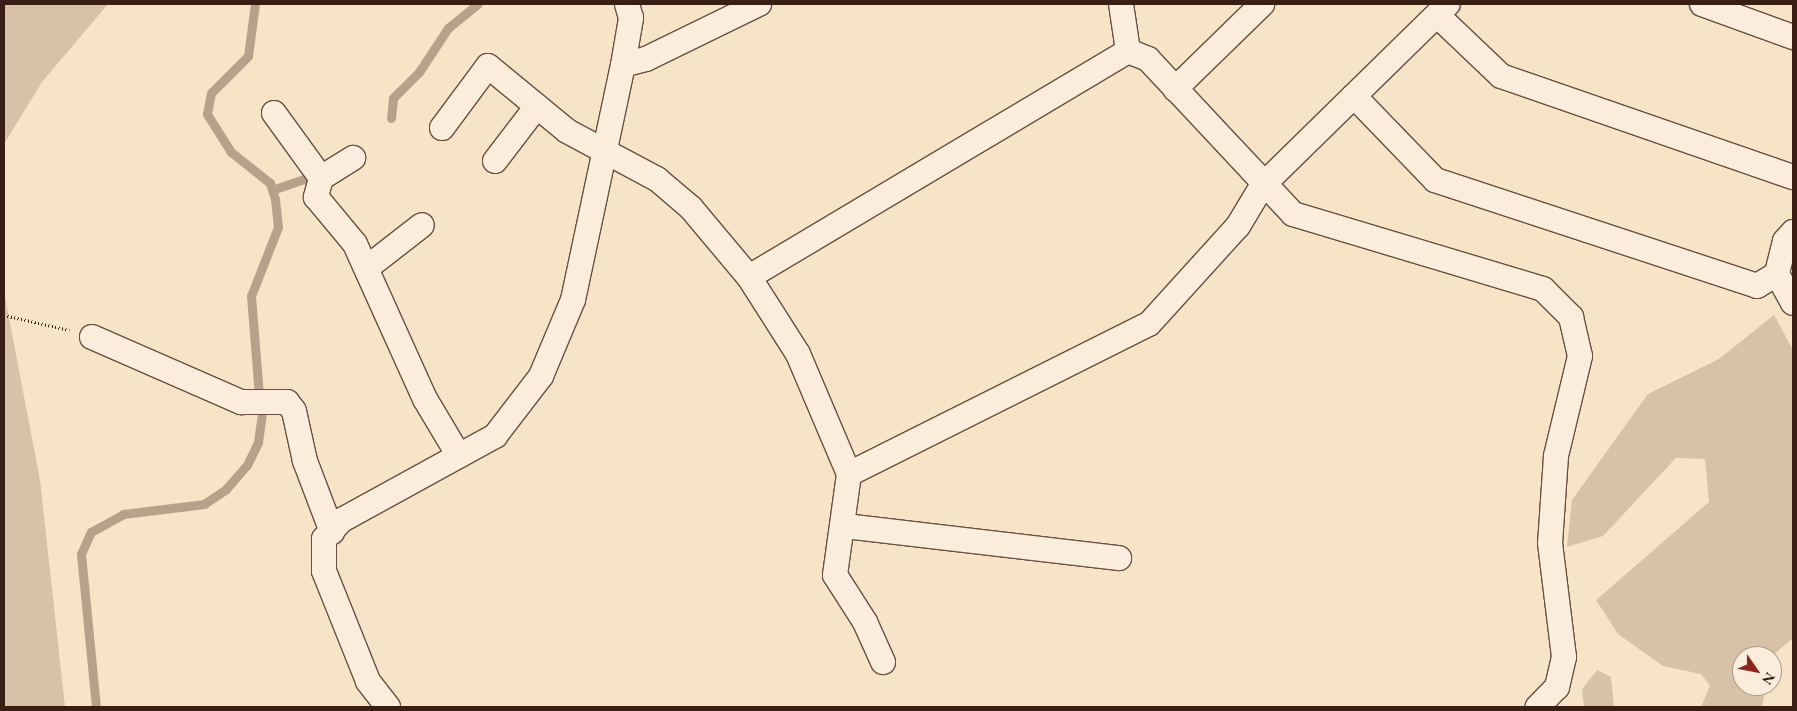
<!DOCTYPE html>
<style>
body{margin:0}
#map{position:relative;width:1797px;height:711px;overflow:hidden;background:#f7e4c7;font-family:"EB Garamond",serif}
div>[style]{position:absolute}
.green>*{inset:0;background:#d7c2a8}
.stream>*{height:9px;margin:-4.5px;padding:0 4.5px;transform-origin:4.5px;border-radius:4.5px;background:#b6a18a}
.path>*{height:3px;margin-top:-1.5px;transform-origin:0;background:repeating-linear-gradient(90deg,#391e13 0 1px,transparent 0 3.5px)}
.roads{filter:drop-shadow(1px 0 #685040) drop-shadow(-1px 0 #685040) drop-shadow(0 1px #685040) drop-shadow(0 -1px #685040)}
.street>*{height:24px;margin:-12px;padding:0 12px;transform-origin:12px;border-radius:12px;background:#faeddb}
span{translate:-50% -50%;white-space:nowrap;text-align:center;line-height:1.15;-webkit-text-stroke:4px #faeddb;paint-order:stroke}
.frame{position:absolute;inset:0;border:5px solid #391e13;pointer-events:none}
.north{position:absolute;left:1732px;top:646px;width:50px;height:50px;box-sizing:border-box;background:#faeddb;border:1px solid #ad9a8b;border-radius:50%;rotate:123deg;font-size:14px;font-weight:700;line-height:20px;text-align:center;color:#391e13}
.north::after{content:'';display:block;margin:auto;width:18px;height:22px;background:#8f2418;clip-path:polygon(50% 0,100% 100%,50% 72%,0 100%)}
</style>
<div id="map">
<div class="green">
<div style="clip-path:polygon(4px 4px,108px 4px,42px 82px,4px 144px)"></div>
<div style="clip-path:polygon(4px 292px,40px 480px,65px 707px,4px 707px)"></div>
<div style="clip-path:polygon(1774px 315px,1793px 350px,1793px 638px,1772px 656px,1742px 656px,1742px 686px,1766px 686px,1762px 707px,1701px 707px,1710px 686px,1701px 674px,1663px 666px,1618px 634px,1596px 600px,1709px 502px,1705px 459px,1676px 458px,1603px 536px,1567px 547px,1572px 500px,1648px 394px,1719px 359px)"></div>
<div style="clip-path:polygon(1597px 670px,1611px 677px,1614px 707px,1584px 707px,1582px 689px)"></div>
</div>
<div class="stream">
<div style="left:255px;top:4px;width:52px;rotate:97.7deg"></div>
<div style="left:248px;top:56px;width:52px;rotate:135deg"></div>
<div style="left:211px;top:93px;width:21px;rotate:101deg"></div>
<div style="left:207px;top:114px;width:45px;rotate:57.7deg"></div>
<div style="left:231px;top:152px;width:50px;rotate:38.5deg"></div>
<div style="left:270px;top:183px;width:17px;rotate:73deg"></div>
<div style="left:275px;top:199px;width:28px;rotate:84deg"></div>
<div style="left:278px;top:227px;width:74px;rotate:111.4deg"></div>
<div style="left:251px;top:296px;width:99px;rotate:85.4deg"></div>
<div style="left:391px;top:118px;width:20px;rotate:-84deg"></div>
<div style="left:393px;top:98px;width:37px;rotate:-45deg"></div>
<div style="left:419px;top:72px;width:53px;rotate:-56.6deg"></div>
<div style="left:448px;top:28px;width:38px;rotate:-39deg"></div>
<div style="left:272px;top:190px;width:40px;rotate:-18.9deg"></div>
<div style="left:96px;top:707px;width:154px;rotate:-95.6deg"></div>
<div style="left:81px;top:554px;width:24px;rotate:-66deg"></div>
<div style="left:91px;top:532px;width:37px;rotate:-29deg"></div>
<div style="left:123px;top:514px;width:82px;rotate:-7deg"></div>
<div style="left:204px;top:504px;width:27px;rotate:-34deg"></div>
<div style="left:226px;top:489px;width:32px;rotate:-49deg"></div>
<div style="left:247px;top:465px;width:25px;rotate:-64deg"></div>
<div style="left:258px;top:442px;width:30px;rotate:-82deg"></div>
</div>
<div class="path">
<div style="left:4px;top:315px;width:67px;rotate:13deg"></div>
</div>
<div class="roads">
<div class="street">
<div style="left:1121px;top:4px;width:48px;rotate:81.5deg"></div>
<div style="left:1702px;top:4px;width:97px;rotate:19.9deg"></div>
<div style="left:1437px;top:15px;width:88px;rotate:43.6deg"></div>
<div style="left:1501px;top:76px;width:309px;rotate:19.1deg"></div>
<div style="left:623px;top:65px;width:24px;rotate:-15deg"></div>
<div style="left:646px;top:59px;width:126px;rotate:-26deg"></div>
<div style="left:1175px;top:89px;width:122px;rotate:-44.3deg"></div>
<div style="left:1354px;top:96px;width:117px;rotate:46deg"></div>
<div style="left:1435px;top:180px;width:339px;rotate:18.2deg"></div>
<div style="left:1757px;top:286px;width:23px;rotate:-31deg"></div>
<div style="left:274px;top:113px;width:80px;rotate:54.1deg"></div>
<div style="left:321px;top:178px;width:20px;rotate:105deg"></div>
<div style="left:316px;top:197px;width:61px;rotate:50.3deg"></div>
<div style="left:355px;top:244px;width:170px;rotate:65.7deg"></div>
<div style="left:425px;top:399px;width:66px;rotate:59.2deg"></div>
<div style="left:442px;top:128px;width:77px;rotate:-53.4deg"></div>
<div style="left:488px;top:66px;width:102px;rotate:39.4deg"></div>
<div style="left:567px;top:131px;width:102px;rotate:28.1deg"></div>
<div style="left:657px;top:179px;width:45px;rotate:40.5deg"></div>
<div style="left:691px;top:208px;width:90px;rotate:50deg"></div>
<div style="left:749px;top:277px;width:91px;rotate:57.5deg"></div>
<div style="left:798px;top:354px;width:130px;rotate:67deg"></div>
<div style="left:849px;top:474px;width:102px;rotate:97.9deg"></div>
<div style="left:835px;top:575px;width:56px;rotate:57.4deg"></div>
<div style="left:865px;top:622px;width:44px;rotate:65.8deg"></div>
<div style="left:495px;top:161px;width:69px;rotate:-52.6deg"></div>
<div style="left:321px;top:178px;width:38px;rotate:-32deg"></div>
<div style="left:1793px;top:232px;width:12px;rotate:132deg"></div>
<div style="left:1785px;top:241px;width:34px;rotate:104deg"></div>
<div style="left:1777px;top:274px;width:33px;rotate:61deg"></div>
<div style="left:368px;top:267px;width:68px;rotate:-37.9deg"></div>
<div style="left:749px;top:277px;width:441px;rotate:-30.8deg"></div>
<div style="left:1128px;top:51px;width:22px;rotate:22deg"></div>
<div style="left:1148px;top:59px;width:212px;rotate:46.9deg"></div>
<div style="left:1293px;top:214px;width:261px;rotate:16.7deg"></div>
<div style="left:1543px;top:289px;width:40px;rotate:45deg"></div>
<div style="left:1571px;top:317px;width:40px;rotate:77deg"></div>
<div style="left:1580px;top:356px;width:103px;rotate:103.5deg"></div>
<div style="left:1556px;top:456px;width:87px;rotate:93.9deg"></div>
<div style="left:1550px;top:543px;width:115px;rotate:83deg"></div>
<div style="left:1564px;top:657px;width:31px;rotate:103deg"></div>
<div style="left:1557px;top:687px;width:28px;rotate:134deg"></div>
<div style="left:92px;top:337px;width:163px;rotate:23.6deg"></div>
<div style="left:241px;top:402px;width:46px"></div>
<div style="left:287px;top:402px;width:11px;rotate:52deg"></div>
<div style="left:294px;top:411px;width:51px;rotate:77.6deg"></div>
<div style="left:305px;top:461px;width:76px;rotate:69.2deg"></div>
<div style="left:849px;top:474px;width:335px;rotate:-26.6deg"></div>
<div style="left:1149px;top:324px;width:132px;rotate:-47.8deg"></div>
<div style="left:1238px;top:226px;width:47px;rotate:-59deg"></div>
<div style="left:1262px;top:186px;width:260px;rotate:-44.4deg"></div>
<div style="left:845px;top:526px;width:276px;rotate:6.7deg"></div>
<div style="left:388px;top:707px;width:33px;rotate:-128deg"></div>
<div style="left:368px;top:681px;width:118px;rotate:-111.8deg"></div>
<div style="left:324px;top:571px;width:32px;rotate:-90deg"></div>
<div style="left:324px;top:539px;width:26px;rotate:-47deg"></div>
<div style="left:342px;top:520px;width:175px;rotate:-28.8deg"></div>
<div style="left:495px;top:436px;width:76px;rotate:-52.5deg"></div>
<div style="left:541px;top:376px;width:82px;rotate:-67.2deg"></div>
<div style="left:573px;top:300px;width:240px;rotate:-78deg"></div>
<div style="left:623px;top:65px;width:48px;rotate:-80.3deg"></div>
<div style="left:631px;top:18px;width:15px;rotate:-106deg"></div>
</div>
</div>
<div class="frame"></div>
<div class="north">N</div>
</div>
